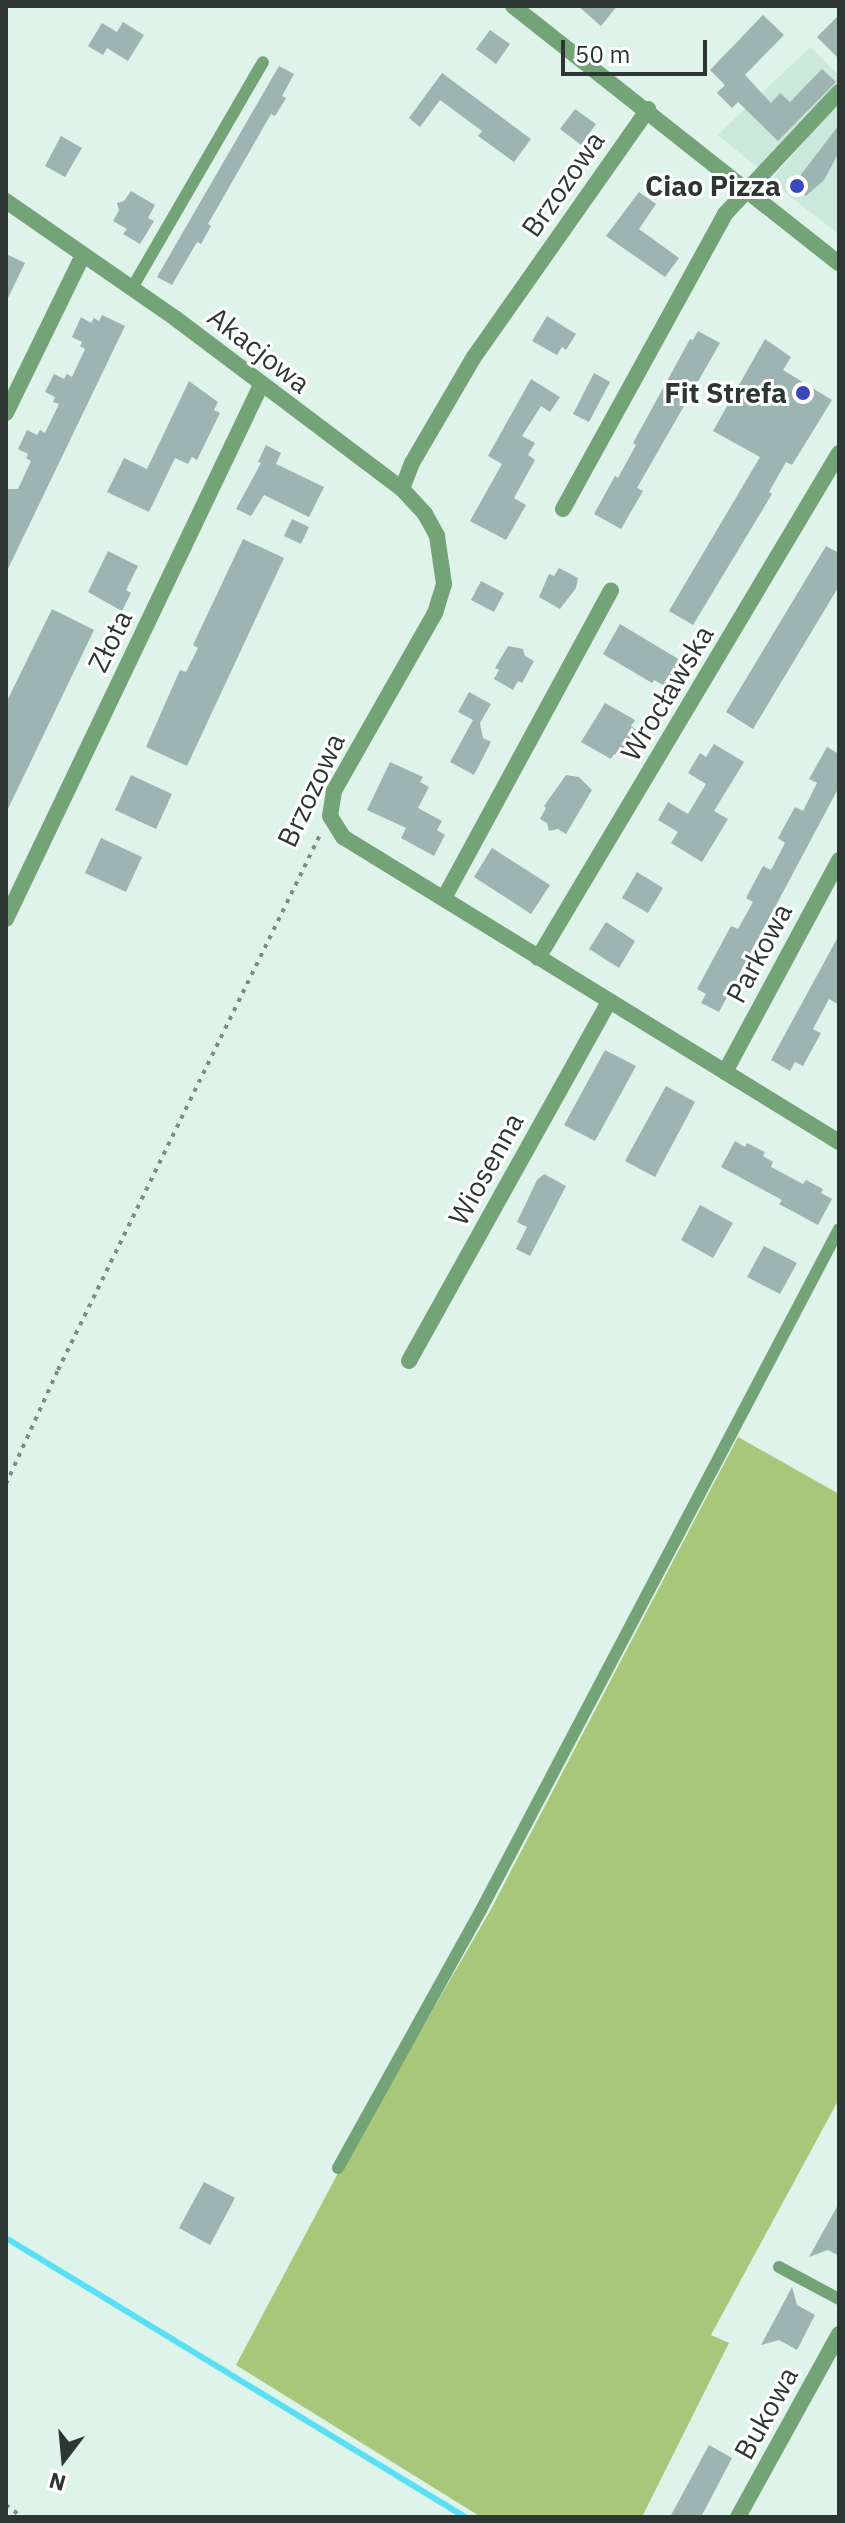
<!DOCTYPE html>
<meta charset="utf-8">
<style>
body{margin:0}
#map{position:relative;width:845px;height:2523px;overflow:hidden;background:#def4ea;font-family:"IBM Plex Sans",sans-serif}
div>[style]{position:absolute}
.built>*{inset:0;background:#cae8db}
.green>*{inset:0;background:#a9c77a}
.stream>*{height:6px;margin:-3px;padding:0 3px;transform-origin:3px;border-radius:3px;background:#5adff4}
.building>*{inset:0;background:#9cb4b2}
.path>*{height:4px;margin-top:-2px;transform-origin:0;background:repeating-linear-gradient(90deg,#7d8c85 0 4px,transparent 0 10px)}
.service>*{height:12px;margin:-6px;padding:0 6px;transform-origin:6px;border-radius:6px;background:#74a378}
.minor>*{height:16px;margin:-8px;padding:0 8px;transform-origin:8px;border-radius:8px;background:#74a378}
.tertiary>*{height:16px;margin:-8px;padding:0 8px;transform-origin:8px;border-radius:8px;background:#74a378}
.dots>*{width:22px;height:22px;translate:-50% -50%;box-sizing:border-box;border:4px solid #fff;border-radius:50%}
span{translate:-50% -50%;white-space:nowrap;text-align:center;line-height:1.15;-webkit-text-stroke:6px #fff;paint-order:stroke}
.street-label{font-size:28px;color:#2d3632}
.poi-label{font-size:28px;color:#2d3632;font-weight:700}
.right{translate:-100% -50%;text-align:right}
.frame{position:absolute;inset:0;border:8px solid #2d3632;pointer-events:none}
.north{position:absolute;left:24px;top:2419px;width:80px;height:80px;-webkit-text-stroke:6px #fff;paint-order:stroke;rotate:196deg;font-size:22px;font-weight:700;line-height:32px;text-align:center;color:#2d3632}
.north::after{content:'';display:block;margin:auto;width:28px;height:36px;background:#2d3632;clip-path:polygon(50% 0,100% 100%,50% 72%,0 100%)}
.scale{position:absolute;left:561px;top:40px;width:146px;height:36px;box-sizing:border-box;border:4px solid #2d3632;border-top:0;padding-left:10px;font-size:24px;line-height:28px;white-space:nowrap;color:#2d3632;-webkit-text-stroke:6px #fff;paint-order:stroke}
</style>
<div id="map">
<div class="built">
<div style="clip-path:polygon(810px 47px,839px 75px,839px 84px,764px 173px,718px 135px)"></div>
<div style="clip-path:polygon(839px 101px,839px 234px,770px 181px)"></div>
</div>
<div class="green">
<div style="clip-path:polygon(738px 1437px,839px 1494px,839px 2099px,711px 2335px,729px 2343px,642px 2517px,481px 2517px,236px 2365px,337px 2175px,490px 1911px)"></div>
</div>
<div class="stream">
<div style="left:6px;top:2238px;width:537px;rotate:31.29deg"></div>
</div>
<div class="building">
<div style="clip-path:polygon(578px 6px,617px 6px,601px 26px)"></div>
<div style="clip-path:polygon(763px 15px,784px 35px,745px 75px,771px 103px,780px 93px,790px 102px,822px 69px,836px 82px,778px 141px,738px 102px,732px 108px,717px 93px,725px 85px,710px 70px)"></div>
<div style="clip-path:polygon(839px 15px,839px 59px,817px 37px)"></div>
<div style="clip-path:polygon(123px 22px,144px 35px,128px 61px,107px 48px,103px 55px,88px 46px,102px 23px,117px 32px)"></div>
<div style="clip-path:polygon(490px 30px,510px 44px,496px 64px,476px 49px)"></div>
<div style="clip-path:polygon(279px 66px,294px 74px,282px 96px,286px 98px,275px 116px,271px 114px,208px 224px,211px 226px,201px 244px,197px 242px,172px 285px,157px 277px)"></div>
<div style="clip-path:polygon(442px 73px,531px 139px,514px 162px,478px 136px,482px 131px,440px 100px,420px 127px,409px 118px)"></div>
<div style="clip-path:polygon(575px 109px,596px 124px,581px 145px,560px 129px)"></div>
<div style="clip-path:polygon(839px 125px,839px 152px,824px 180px,806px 196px,793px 185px)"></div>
<div style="clip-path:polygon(61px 136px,82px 148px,65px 177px,45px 166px)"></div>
<div style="clip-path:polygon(131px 191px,155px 205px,148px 218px,154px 221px,140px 244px,123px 234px,127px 229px,113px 221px,119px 210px,117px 203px,124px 201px)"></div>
<div style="clip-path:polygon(639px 192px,656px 204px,639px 229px,679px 258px,665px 277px,606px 236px)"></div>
<div style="clip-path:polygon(6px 254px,25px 263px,6px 302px)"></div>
<div style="clip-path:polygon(102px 315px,125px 326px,6px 573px,6px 489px,18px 489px,31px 461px,26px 458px,28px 454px,18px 449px,27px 430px,37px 435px,40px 430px,45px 433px,59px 404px,53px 402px,55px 397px,45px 392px,54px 374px,64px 379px,67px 374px,72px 377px,85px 349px,80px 346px,82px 342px,72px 337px,81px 317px,91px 323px,94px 318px,99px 321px)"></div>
<div style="clip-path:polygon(547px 316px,576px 334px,566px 350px,562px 347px,557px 355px,532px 341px)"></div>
<div style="clip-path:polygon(698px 331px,720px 343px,637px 488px,643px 491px,621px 529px,594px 514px,615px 476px,618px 478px,636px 445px,633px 443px,690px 339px,693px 340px)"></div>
<div style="clip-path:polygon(765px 339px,791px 357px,783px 370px,832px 400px,792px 465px,786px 462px,769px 492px,772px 494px,693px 625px,669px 611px,760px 457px,713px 431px)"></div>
<div style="clip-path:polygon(594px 373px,610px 382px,589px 422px,573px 414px)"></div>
<div style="clip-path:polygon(531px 379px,560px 397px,550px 412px,541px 406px,522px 436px,535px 443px,528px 455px,535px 460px,514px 498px,526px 505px,506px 540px,470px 521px,502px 464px,488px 456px)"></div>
<div style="clip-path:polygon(189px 381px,218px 402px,214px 410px,220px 413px,197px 460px,192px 457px,188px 464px,175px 458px,149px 512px,107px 492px,124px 458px,147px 469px)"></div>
<div style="clip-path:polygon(266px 445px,281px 453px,276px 464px,324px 487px,309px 517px,264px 495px,251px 516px,236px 509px,261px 463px,258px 462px)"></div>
<div style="clip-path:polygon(292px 519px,309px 527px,301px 544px,284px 536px)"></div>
<div style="clip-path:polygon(243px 539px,284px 558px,187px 766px,146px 747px,180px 670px,186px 672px,198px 648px,193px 645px)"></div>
<div style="clip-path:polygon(826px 546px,839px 553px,839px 586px,753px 729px,726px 712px)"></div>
<div style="clip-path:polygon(108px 551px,138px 566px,126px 590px,131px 593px,122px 611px,88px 592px)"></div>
<div style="clip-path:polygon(559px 568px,578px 578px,576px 588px,560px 609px,539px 597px,549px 574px,554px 576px)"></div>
<div style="clip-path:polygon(481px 581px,504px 593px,494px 612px,471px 600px)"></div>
<div style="clip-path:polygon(52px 609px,94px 630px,6px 813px,6px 703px)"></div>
<div style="clip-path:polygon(620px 624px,680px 660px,665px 686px,654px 680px,652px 683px,603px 654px)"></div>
<div style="clip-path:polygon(508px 646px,523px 649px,525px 656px,534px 661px,522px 683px,518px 681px,513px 690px,494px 679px,499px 670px,495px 668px)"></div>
<div style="clip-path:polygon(469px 692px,491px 704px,480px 723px,483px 738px,491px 742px,474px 775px,450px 762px,473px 720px,458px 712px)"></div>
<div style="clip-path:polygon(605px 703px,635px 720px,631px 726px,636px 730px,619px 756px,614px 754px,611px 759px,581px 742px)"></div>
<div style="clip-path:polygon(714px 744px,744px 762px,714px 811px,728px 819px,702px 862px,671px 843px,678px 832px,658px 820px,668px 802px,688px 814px,706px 784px,688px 773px,700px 753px,706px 757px)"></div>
<div style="clip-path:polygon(827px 747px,839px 754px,839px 787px,719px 1012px,701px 1003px,706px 994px,697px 989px,731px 926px,738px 929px,753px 902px,746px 898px,763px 866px,771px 870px,785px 843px,778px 838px,795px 807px,803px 811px,817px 783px,809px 779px)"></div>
<div style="clip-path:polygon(390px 762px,423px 777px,420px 782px,429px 787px,418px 808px,442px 821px,437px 830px,445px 835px,434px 856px,401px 838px,406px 828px,367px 810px)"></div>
<div style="clip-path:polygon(131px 775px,172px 794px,156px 829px,115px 810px)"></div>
<div style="clip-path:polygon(566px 775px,579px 777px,592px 790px,566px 834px,558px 829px,549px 831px,547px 823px,540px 819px,546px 808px,544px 806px)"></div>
<div style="clip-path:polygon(101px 838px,142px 857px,126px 892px,85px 873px)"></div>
<div style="clip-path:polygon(492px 848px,550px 885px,531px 914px,474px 877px)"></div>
<div style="clip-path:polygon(637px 872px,663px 888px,648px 913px,622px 898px)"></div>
<div style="clip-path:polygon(606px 922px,635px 941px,619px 968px,589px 949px)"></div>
<div style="clip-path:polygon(839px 935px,839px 1005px,829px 999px,813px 1029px,821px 1033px,803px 1066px,795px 1062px,790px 1071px,771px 1060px)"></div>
<div style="clip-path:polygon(605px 1050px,636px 1066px,595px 1141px,564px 1125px)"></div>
<div style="clip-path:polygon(666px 1086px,695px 1102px,655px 1177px,625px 1161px)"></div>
<div style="clip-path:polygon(735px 1141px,745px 1147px,747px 1143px,765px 1152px,763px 1156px,773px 1162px,771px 1167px,803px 1184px,806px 1180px,823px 1189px,821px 1193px,832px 1199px,818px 1225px,779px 1204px,782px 1200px,721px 1167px)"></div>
<div style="clip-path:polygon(544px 1174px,566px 1186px,530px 1256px,516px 1249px,527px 1227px,517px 1222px,537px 1180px)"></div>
<div style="clip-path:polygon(700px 1205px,733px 1223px,713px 1258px,681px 1240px)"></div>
<div style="clip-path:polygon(764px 1246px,797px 1263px,780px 1294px,747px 1277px)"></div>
<div style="clip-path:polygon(204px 2182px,235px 2198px,210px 2245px,179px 2228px)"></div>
<div style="clip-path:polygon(839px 2203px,839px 2256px,828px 2250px,809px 2257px)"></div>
<div style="clip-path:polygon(792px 2287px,797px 2305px,815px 2315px,797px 2350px,779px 2340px,761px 2345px)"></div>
<div style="clip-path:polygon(709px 2445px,732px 2458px,701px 2517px,670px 2517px)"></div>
</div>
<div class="path">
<div style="left:6px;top:1484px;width:125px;rotate:-65.5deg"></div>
<div style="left:58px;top:1370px;width:596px;rotate:-63.91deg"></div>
<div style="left:6px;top:2505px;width:20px;rotate:37deg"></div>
</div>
<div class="service">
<div style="left:132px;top:288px;width:261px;rotate:-59.9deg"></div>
<div style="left:338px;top:2168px;width:295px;rotate:-61deg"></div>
<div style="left:481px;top:1910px;width:769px;rotate:-62.27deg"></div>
<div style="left:779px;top:2267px;width:68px;rotate:28.1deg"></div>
</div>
<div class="minor">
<div style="left:6px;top:201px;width:206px;rotate:34.7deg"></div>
<div style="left:175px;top:318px;width:284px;rotate:37deg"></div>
<div style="left:402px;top:489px;width:34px;rotate:47deg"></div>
<div style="left:425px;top:514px;width:25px;rotate:61deg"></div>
<div style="left:437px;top:536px;width:49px;rotate:81.7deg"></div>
<div style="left:444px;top:584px;width:30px;rotate:107deg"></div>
<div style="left:435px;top:613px;width:205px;rotate:119.6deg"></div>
<div style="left:334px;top:791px;width:25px;rotate:99deg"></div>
<div style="left:330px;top:816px;width:25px;rotate:58deg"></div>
<div style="left:343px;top:837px;width:582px;rotate:31.59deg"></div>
<div style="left:6px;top:413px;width:176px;rotate:-64deg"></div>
<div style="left:402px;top:489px;width:28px;rotate:-69deg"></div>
<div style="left:412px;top:463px;width:123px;rotate:-59.7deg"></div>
<div style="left:474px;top:357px;width:303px;rotate:-54.9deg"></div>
<div style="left:563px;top:509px;width:337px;rotate:-61.2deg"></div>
<div style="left:725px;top:214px;width:167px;rotate:-46.9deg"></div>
<div style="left:444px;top:898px;width:350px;rotate:-61.5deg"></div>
<div style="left:6px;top:919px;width:592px;rotate:-64.47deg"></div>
<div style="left:538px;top:958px;width:588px;rotate:-59.2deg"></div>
<div style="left:725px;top:1072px;width:241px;rotate:-61.7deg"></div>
<div style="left:409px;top:1361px;width:411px;rotate:-60.9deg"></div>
<div style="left:738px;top:2517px;width:209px;rotate:-61.1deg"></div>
</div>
<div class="tertiary">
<div style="left:513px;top:6px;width:415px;rotate:38.3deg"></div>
</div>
<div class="dots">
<div style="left:797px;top:186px;background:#3a48bb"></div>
<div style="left:803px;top:393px;background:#3a48bb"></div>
</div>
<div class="street-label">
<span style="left:563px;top:184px;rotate:-55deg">Brzozowa</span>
<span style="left:259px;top:350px;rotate:38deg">Akacjowa</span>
<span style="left:110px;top:641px;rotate:-64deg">Złota</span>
<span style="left:667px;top:693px;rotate:-59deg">Wrocławska</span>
<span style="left:311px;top:790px;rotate:-65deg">Brzozowa</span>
<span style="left:759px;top:953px;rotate:-62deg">Parkowa</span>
<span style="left:486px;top:1169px;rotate:-61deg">Wiosenna</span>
<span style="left:766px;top:2413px;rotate:-61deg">Bukowa</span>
</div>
<div class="poi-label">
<span class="right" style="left:781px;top:186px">Ciao Pizza</span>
<span class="right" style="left:787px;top:393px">Fit Strefa</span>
</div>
<div class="frame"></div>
<div class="north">N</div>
<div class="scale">50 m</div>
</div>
